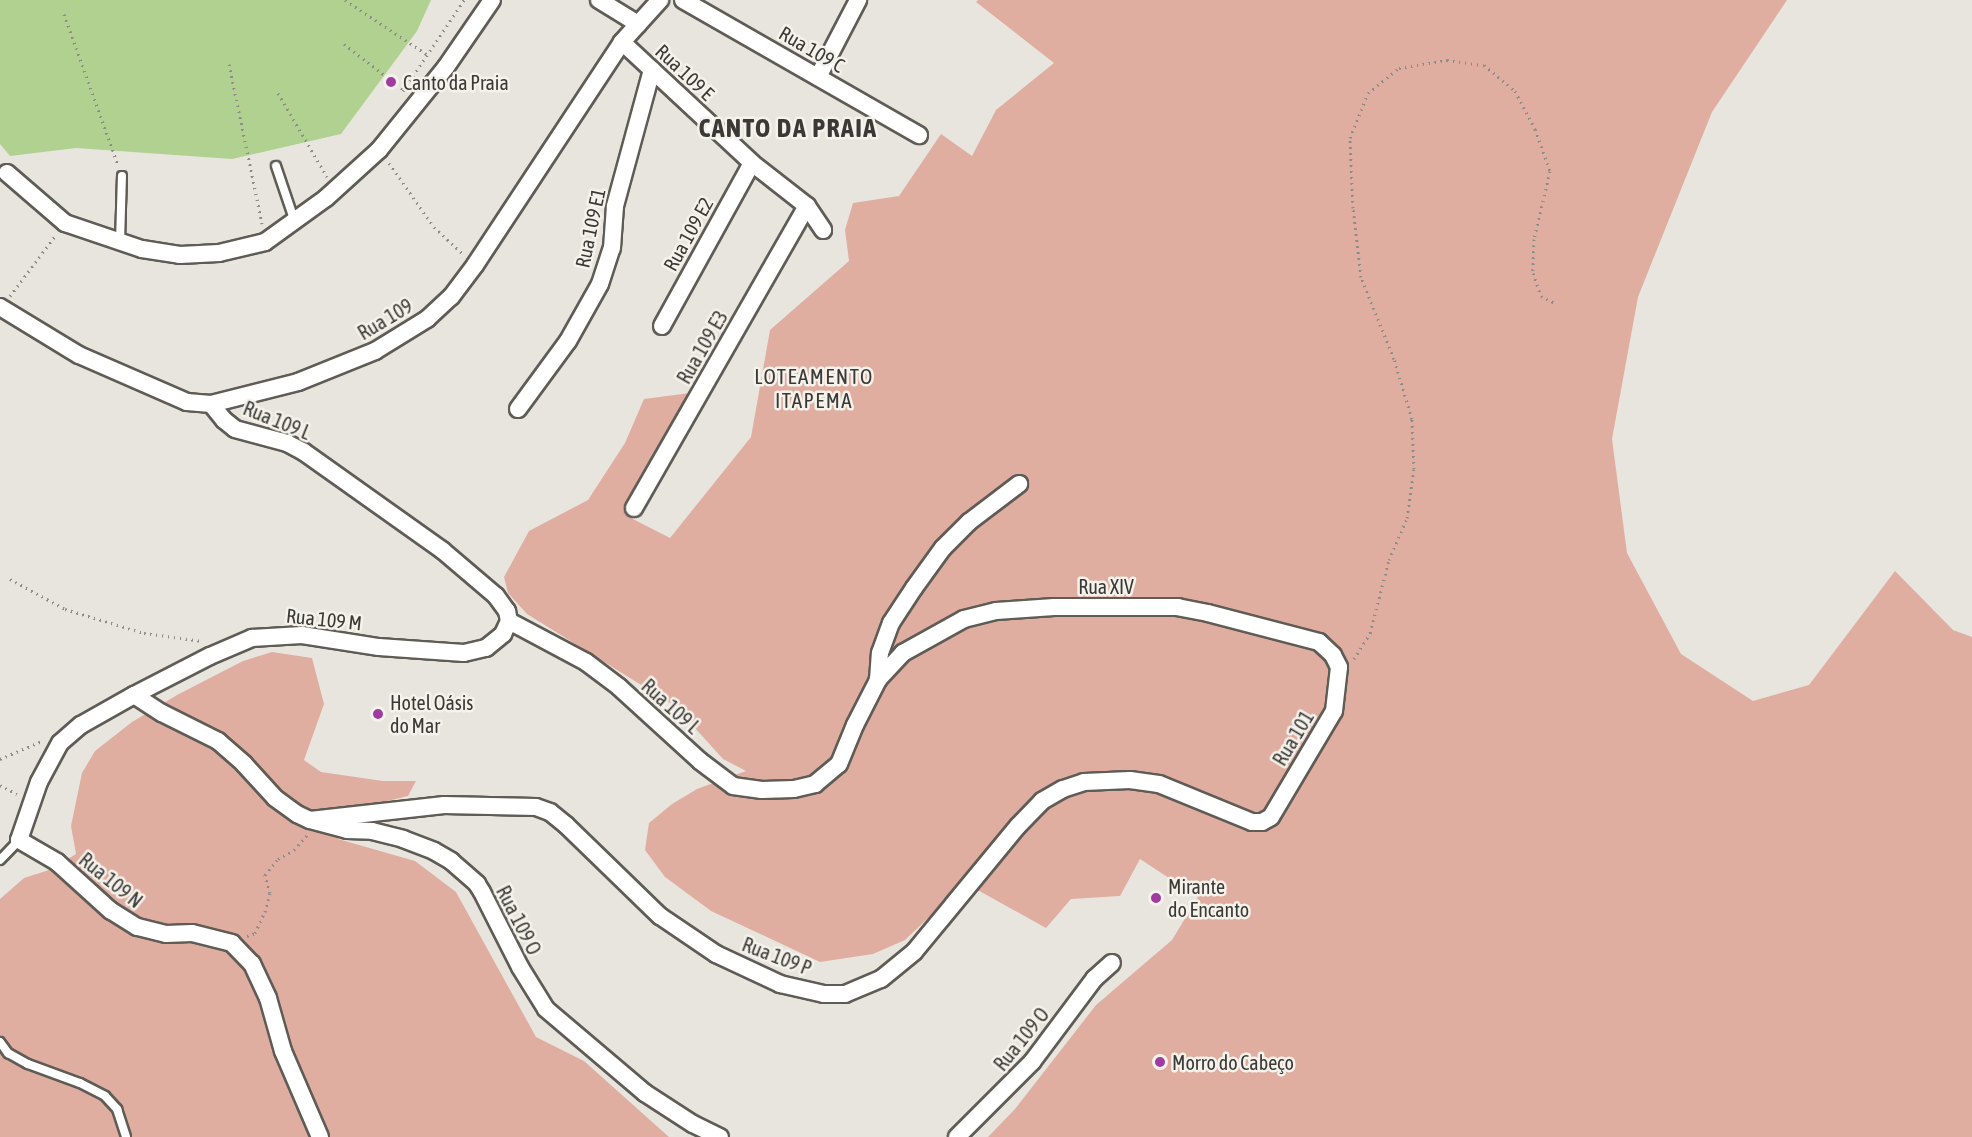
<!DOCTYPE html>
<meta charset="utf-8">
<style>
body{margin:0}
#map{position:relative;width:1972px;height:1137px;overflow:hidden;background:#e8e5de;font-family:"Asap Condensed",sans-serif}
div>[style]{position:absolute}
.green>*{inset:0;background:#e0aea0}
.water>*{inset:0;background:#b1d191}
.path>*{height:3px;margin-top:-1.5px;transform-origin:0;background:repeating-linear-gradient(90deg,#8e8c87 0 1.5px,transparent 0 6px)}
.roads{filter:drop-shadow(2px 0 #5f5c56) drop-shadow(-2px 0 #5f5c56) drop-shadow(0 2px #5f5c56) drop-shadow(0 -2px #5f5c56)}
.lane>*{height:8px;margin:-4px;padding:0 4px;transform-origin:4px;border-radius:4px;background:#fff}
.street>*{height:16px;margin:-8px;padding:0 8px;transform-origin:8px;border-radius:8px;background:#fff}
.dots>*{width:16px;height:16px;translate:-50% -50%;box-sizing:border-box;border:3px solid #f5f2eb;border-radius:50%}
span{translate:-50% -50%;white-space:nowrap;text-align:center;line-height:1.15;-webkit-text-stroke:5px #f5f2eb;paint-order:stroke}
.street-label{font-size:20px;color:#3a3936}
.poi-label{font-size:20px;color:#3a3936}
.left{translate:0 -50%;text-align:left}
.neighbourhood-label{font-size:21px;color:#3a3936;letter-spacing:1.5px}
.district-label{font-size:26px;color:#3a3936;font-weight:700;letter-spacing:1.5px}
</style>
<div id="map">
<div class="green">
<div style="clip-path:polygon(978px 0,1787px 0,1712px 112px,1638px 297px,1612px 439px,1627px 553px,1681px 654px,1753px 701px,1809px 685px,1895px 571px,1953px 630px,1972px 637px,1972px 1137px,988px 1137px,1015px 1109px,1096px 1005px,1172px 940px,1198px 897px,1140px 859px,1120px 896px,1071px 899px,1046px 928px,965px 883px,905px 940px,873px 954px,820px 962px,711px 911px,665px 877px,645px 850px,649px 823px,672px 804px,697px 789px,746px 771px,723px 759px,675px 706px,527px 614px,508px 593px,504px 577px,529px 531px,588px 500px,625px 443px,644px 399px,690px 393px,641px 477px,631px 518px,670px 538px,751px 437px,770px 330px,849px 261px,845px 230px,853px 203px,899px 196px,941px 134px,972px 156px,996px 110px,1054px 63px,976px 2px)"></div>
<div style="clip-path:polygon(272px 652px,312px 658px,324px 704px,304px 760px,321px 772px,383px 781px,416px 781px,408px 796px,354px 809px,338px 839px,415px 861px,456px 892px,536px 1037px,584px 1061px,669px 1137px,0 1137px,0 899px,24px 878px,52px 869px,76px 854px,71px 826px,82px 773px,95px 751px,132px 722px,177px 695px,243px 661px)"></div>
</div>
<div class="water">
<div style="clip-path:polygon(0 0,431px 0,417px 31px,341px 134px,232px 159px,76px 148px,10px 156px,0 144px)"></div>
</div>
<div class="path">
<div style="left:345px;top:0;width:100px;rotate:33.5deg"></div>
<div style="left:64px;top:14px;width:160px;rotate:70.3deg"></div>
<div style="left:344px;top:44px;width:76px;rotate:37.5deg"></div>
<div style="left:229px;top:64px;width:163px;rotate:78.3deg"></div>
<div style="left:403px;top:91px;width:110px;rotate:-56.2deg"></div>
<div style="left:278px;top:93px;width:97px;rotate:59.7deg"></div>
<div style="left:389px;top:163px;width:78px;rotate:54.9deg"></div>
<div style="left:434px;top:227px;width:38px;rotate:43deg"></div>
<div style="left:10px;top:296px;width:75px;rotate:-53.1deg"></div>
<div style="left:10px;top:579px;width:63px;rotate:28.6deg"></div>
<div style="left:65px;top:609px;width:83px;rotate:16.9deg"></div>
<div style="left:144px;top:633px;width:59px;rotate:7.9deg"></div>
<div style="left:1354px;top:659px;width:31px;rotate:-58deg"></div>
<div style="left:1370px;top:633px;width:75px;rotate:-75.4deg"></div>
<div style="left:1389px;top:560px;width:46px;rotate:-66.8deg"></div>
<div style="left:1407px;top:518px;width:49px;rotate:-81.9deg"></div>
<div style="left:1414px;top:469px;width:50px;rotate:-92.3deg"></div>
<div style="left:1412px;top:419px;width:63px;rotate:-106.7deg"></div>
<div style="left:1394px;top:359px;width:88px;rotate:-111.9deg"></div>
<div style="left:1361px;top:277px;width:69px;rotate:-96.6deg"></div>
<div style="left:1353px;top:208px;width:70px;rotate:-92.5deg"></div>
<div style="left:1350px;top:138px;width:48px;rotate:-68.2deg"></div>
<div style="left:1368px;top:93px;width:40px;rotate:-39deg"></div>
<div style="left:1399px;top:68px;width:49px;rotate:-9.5deg"></div>
<div style="left:1447px;top:60px;width:37px;rotate:8deg"></div>
<div style="left:1484px;top:65px;width:40px;rotate:40deg"></div>
<div style="left:1515px;top:91px;width:43px;rotate:62.2deg"></div>
<div style="left:1535px;top:129px;width:45px;rotate:70.3deg"></div>
<div style="left:1550px;top:171px;width:70px;rotate:103.2deg"></div>
<div style="left:1534px;top:239px;width:34px;rotate:92deg"></div>
<div style="left:1533px;top:273px;width:24px;rotate:71deg"></div>
<div style="left:1541px;top:296px;width:18px;rotate:27deg"></div>
<div style="left:0;top:759px;width:46px;rotate:-23.2deg"></div>
<div style="left:0;top:785px;width:19px;rotate:28deg"></div>
<div style="left:247px;top:936px;width:9px;rotate:-21deg"></div>
<div style="left:255px;top:933px;width:23px;rotate:-65deg"></div>
<div style="left:265px;top:912px;width:20px;rotate:-75deg"></div>
<div style="left:270px;top:893px;width:19px;rotate:-106deg"></div>
<div style="left:265px;top:875px;width:21px;rotate:-51deg"></div>
<div style="left:278px;top:859px;width:18px;rotate:-29deg"></div>
<div style="left:294px;top:850px;width:20px;rotate:-49deg"></div>
</div>
<div class="roads">
<div class="lane">
<div style="left:276px;top:166px;width:59px;rotate:71.3deg"></div>
<div style="left:120px;top:242px;width:66px;rotate:-88.3deg"></div>
<div style="left:0;top:860px;width:28px;rotate:-46deg"></div>
<div style="left:0;top:1042px;width:14px;rotate:54deg"></div>
<div style="left:8px;top:1053px;width:23px;rotate:29deg"></div>
<div style="left:28px;top:1064px;width:55px;rotate:20.1deg"></div>
<div style="left:80px;top:1083px;width:28px;rotate:27deg"></div>
<div style="left:105px;top:1096px;width:18px;rotate:47deg"></div>
<div style="left:117px;top:1109px;width:29px;rotate:72deg"></div>
</div>
<div class="street">
<div style="left:599px;top:0;width:46px;rotate:31.6deg"></div>
<div style="left:683px;top:0;width:272px;rotate:29.8deg"></div>
<div style="left:622px;top:42px;width:178px;rotate:42.9deg"></div>
<div style="left:752px;top:163px;width:70px;rotate:38deg"></div>
<div style="left:807px;top:206px;width:29px;rotate:56deg"></div>
<div style="left:818px;top:77px;width:87px;rotate:-62.5deg"></div>
<div style="left:7px;top:173px;width:77px;rotate:40.8deg"></div>
<div style="left:65px;top:223px;width:81px;rotate:18.7deg"></div>
<div style="left:142px;top:249px;width:38px;rotate:9deg"></div>
<div style="left:180px;top:255px;width:39px;rotate:-3deg"></div>
<div style="left:219px;top:253px;width:47px;rotate:-13.4deg"></div>
<div style="left:265px;top:242px;width:75px;rotate:-35.8deg"></div>
<div style="left:326px;top:198px;width:72px;rotate:-42.2deg"></div>
<div style="left:379px;top:150px;width:107px;rotate:-51.1deg"></div>
<div style="left:446px;top:67px;width:81px;rotate:-55.5deg"></div>
<div style="left:0;top:307px;width:92px;rotate:31.3deg"></div>
<div style="left:79px;top:355px;width:118px;rotate:23.5deg"></div>
<div style="left:187px;top:402px;width:24px;rotate:5deg"></div>
<div style="left:211px;top:404px;width:90px;rotate:-14.2deg"></div>
<div style="left:298px;top:382px;width:83px;rotate:-21.9deg"></div>
<div style="left:375px;top:351px;width:61px;rotate:-31.6deg"></div>
<div style="left:427px;top:319px;width:33px;rotate:-43deg"></div>
<div style="left:451px;top:297px;width:40px;rotate:-53deg"></div>
<div style="left:475px;top:265px;width:267px;rotate:-56.6deg"></div>
<div style="left:622px;top:42px;width:57px;rotate:-47.9deg"></div>
<div style="left:662px;top:326px;width:186px;rotate:-61.1deg"></div>
<div style="left:211px;top:404px;width:21px;rotate:51deg"></div>
<div style="left:224px;top:420px;width:14px;rotate:39deg"></div>
<div style="left:235px;top:429px;width:54px;rotate:15.1deg"></div>
<div style="left:287px;top:443px;width:19px;rotate:28deg"></div>
<div style="left:304px;top:452px;width:169px;rotate:35.4deg"></div>
<div style="left:442px;top:550px;width:71px;rotate:40.4deg"></div>
<div style="left:496px;top:596px;width:19px;rotate:54deg"></div>
<div style="left:507px;top:611px;width:10px;rotate:79deg"></div>
<div style="left:509px;top:621px;width:87px;rotate:28deg"></div>
<div style="left:586px;top:662px;width:41px;rotate:37.1deg"></div>
<div style="left:619px;top:687px;width:110px;rotate:42.4deg"></div>
<div style="left:700px;top:761px;width:41px;rotate:37.1deg"></div>
<div style="left:733px;top:786px;width:29px;rotate:8deg"></div>
<div style="left:762px;top:790px;width:32px;rotate:-2deg"></div>
<div style="left:794px;top:789px;width:22px;rotate:-13deg"></div>
<div style="left:815px;top:784px;width:31px;rotate:-40deg"></div>
<div style="left:839px;top:764px;width:42px;rotate:-67.7deg"></div>
<div style="left:855px;top:725px;width:51px;rotate:-62.9deg"></div>
<div style="left:878px;top:680px;width:27px;rotate:-86deg"></div>
<div style="left:880px;top:653px;width:32px;rotate:-70deg"></div>
<div style="left:891px;top:623px;width:42px;rotate:-56.7deg"></div>
<div style="left:914px;top:588px;width:49px;rotate:-54.1deg"></div>
<div style="left:943px;top:548px;width:37px;rotate:-45deg"></div>
<div style="left:969px;top:522px;width:63px;rotate:-37.2deg"></div>
<div style="left:518px;top:409px;width:84px;rotate:-53.7deg"></div>
<div style="left:568px;top:341px;width:65px;rotate:-60.7deg"></div>
<div style="left:600px;top:284px;width:38px;rotate:-72deg"></div>
<div style="left:612px;top:248px;width:42px;rotate:-85.9deg"></div>
<div style="left:615px;top:206px;width:141px;rotate:-74.8deg"></div>
<div style="left:634px;top:508px;width:348px;rotate:-60.2deg"></div>
<div style="left:134px;top:695px;width:33px;rotate:33deg"></div>
<div style="left:162px;top:713px;width:63px;rotate:26.6deg"></div>
<div style="left:218px;top:741px;width:35px;rotate:41deg"></div>
<div style="left:244px;top:764px;width:46px;rotate:47.6deg"></div>
<div style="left:275px;top:798px;width:27px;rotate:36deg"></div>
<div style="left:297px;top:814px;width:14px;rotate:25deg"></div>
<div style="left:310px;top:820px;width:38px;rotate:15deg"></div>
<div style="left:347px;top:830px;width:25px;rotate:2deg"></div>
<div style="left:372px;top:831px;width:32px;rotate:14deg"></div>
<div style="left:403px;top:839px;width:33px;rotate:21deg"></div>
<div style="left:434px;top:851px;width:20px;rotate:30deg"></div>
<div style="left:451px;top:861px;width:35px;rotate:41deg"></div>
<div style="left:477px;top:884px;width:9px;rotate:58deg"></div>
<div style="left:482px;top:892px;width:84px;rotate:63.1deg"></div>
<div style="left:520px;top:967px;width:49px;rotate:58.2deg"></div>
<div style="left:546px;top:1009px;width:130px;rotate:40.3deg"></div>
<div style="left:645px;top:1093px;width:57px;rotate:32.9deg"></div>
<div style="left:693px;top:1124px;width:30px;rotate:26deg"></div>
<div style="left:310px;top:820px;width:135px;rotate:-6.4deg"></div>
<div style="left:444px;top:805px;width:92px;rotate:1.2deg"></div>
<div style="left:536px;top:807px;width:15px;rotate:20deg"></div>
<div style="left:550px;top:812px;width:21px;rotate:39deg"></div>
<div style="left:566px;top:825px;width:131px;rotate:44.1deg"></div>
<div style="left:660px;top:916px;width:68px;rotate:34.2deg"></div>
<div style="left:716px;top:954px;width:71px;rotate:25.1deg"></div>
<div style="left:780px;top:984px;width:45px;rotate:12.8deg"></div>
<div style="left:824px;top:994px;width:21px"></div>
<div style="left:845px;top:994px;width:39px;rotate:-23deg"></div>
<div style="left:881px;top:979px;width:43px;rotate:-39.3deg"></div>
<div style="left:914px;top:952px;width:163px;rotate:-50.5deg"></div>
<div style="left:1018px;top:826px;width:35px;rotate:-46deg"></div>
<div style="left:1042px;top:801px;width:24px;rotate:-30deg"></div>
<div style="left:1063px;top:789px;width:22px;rotate:-18deg"></div>
<div style="left:1084px;top:782px;width:46px;rotate:-2.5deg"></div>
<div style="left:1130px;top:780px;width:29px;rotate:8deg"></div>
<div style="left:1159px;top:784px;width:100px;rotate:22.2deg"></div>
<div style="left:1252px;top:822px;width:10px"></div>
<div style="left:1262px;top:822px;width:10px;rotate:-29deg"></div>
<div style="left:1271px;top:817px;width:123px;rotate:-59.3deg"></div>
<div style="left:1334px;top:711px;width:44px;rotate:-83.5deg"></div>
<div style="left:1339px;top:667px;width:13px;rotate:-117deg"></div>
<div style="left:1333px;top:655px;width:19px;rotate:-137deg"></div>
<div style="left:1319px;top:642px;width:115px;rotate:-165.4deg"></div>
<div style="left:1208px;top:613px;width:31px;rotate:-169deg"></div>
<div style="left:1178px;top:607px;width:124px;rotate:180deg"></div>
<div style="left:1054px;top:607px;width:58px;rotate:176.1deg"></div>
<div style="left:996px;top:611px;width:33px;rotate:166deg"></div>
<div style="left:964px;top:619px;width:70px;rotate:150.9deg"></div>
<div style="left:903px;top:653px;width:37px;rotate:133deg"></div>
<div style="left:320px;top:1137px;width:94px;rotate:-113.3deg"></div>
<div style="left:283px;top:1051px;width:55px;rotate:-105.8deg"></div>
<div style="left:268px;top:998px;width:38px;rotate:-115deg"></div>
<div style="left:252px;top:964px;width:29px;rotate:-134deg"></div>
<div style="left:232px;top:943px;width:41px;rotate:-166deg"></div>
<div style="left:192px;top:933px;width:26px;rotate:178deg"></div>
<div style="left:166px;top:934px;width:30px;rotate:-166deg"></div>
<div style="left:137px;top:927px;width:31px;rotate:-148deg"></div>
<div style="left:111px;top:911px;width:73px;rotate:-137.8deg"></div>
<div style="left:57px;top:862px;width:44px;rotate:-149.9deg"></div>
<div style="left:19px;top:840px;width:61px;rotate:-71deg"></div>
<div style="left:39px;top:782px;width:44px;rotate:-61.7deg"></div>
<div style="left:60px;top:743px;width:28px;rotate:-41deg"></div>
<div style="left:81px;top:725px;width:61px;rotate:-29.5deg"></div>
<div style="left:134px;top:695px;width:85px;rotate:-27.2deg"></div>
<div style="left:210px;top:656px;width:46px;rotate:-23.2deg"></div>
<div style="left:252px;top:638px;width:50px;rotate:-3.4deg"></div>
<div style="left:302px;top:635px;width:78px;rotate:8.9deg"></div>
<div style="left:379px;top:647px;width:85px;rotate:4deg"></div>
<div style="left:464px;top:653px;width:23px;rotate:-13deg"></div>
<div style="left:486px;top:648px;width:22px;rotate:-39deg"></div>
<div style="left:503px;top:634px;width:14px;rotate:-65deg"></div>
<div style="left:957px;top:1137px;width:106px;rotate:-45deg"></div>
<div style="left:1032px;top:1062px;width:104px;rotate:-53.2deg"></div>
<div style="left:1094px;top:979px;width:24px;rotate:-42deg"></div>
</div>
</div>
<div class="dots">
<div style="left:391px;top:82px;background:#9f3ba1"></div>
<div style="left:378px;top:714px;background:#9f3ba1"></div>
<div style="left:1156px;top:898px;background:#9f3ba1"></div>
<div style="left:1160px;top:1062px;background:#9f3ba1"></div>
</div>
<div class="street-label">
<span style="left:812px;top:49px;rotate:30deg">Rua 109 C</span>
<span style="left:685px;top:72px;rotate:43deg">Rua 109 E</span>
<span style="left:590px;top:228px;rotate:-78deg">Rua 109 E1</span>
<span style="left:688px;top:234px;rotate:-61deg">Rua 109 E2</span>
<span style="left:385px;top:319px;rotate:-31deg">Rua 109</span>
<span style="left:702px;top:347px;rotate:-60deg">Rua 109 E3</span>
<span style="left:277px;top:420px;rotate:22deg">Rua 109 L</span>
<span style="left:1106px;top:586px">Rua XIV</span>
<span style="left:324px;top:619px;rotate:6deg">Rua 109 M</span>
<span style="left:671px;top:706px;rotate:42deg">Rua 109 L</span>
<span style="left:1293px;top:738px;rotate:-59deg">Rua 101</span>
<span style="left:111px;top:880px;rotate:39deg">Rua 109 N</span>
<span style="left:519px;top:920px;rotate:63deg">Rua 109 O</span>
<span style="left:777px;top:956px;rotate:21deg">Rua 109 P</span>
<span style="left:1021px;top:1039px;rotate:-51deg">Rua 109 O</span>
</div>
<div class="poi-label">
<span class="left" style="left:403px;top:82px">Canto da Praia</span>
<span class="left" style="left:390px;top:714px">Hotel Oásis<br>do Mar</span>
<span class="left" style="left:1168px;top:898px">Mirante<br>do Encanto</span>
<span class="left" style="left:1172px;top:1062px">Morro do Cabeço</span>
</div>
<div class="neighbourhood-label">
<span style="left:814px;top:388px">LOTEAMENTO<br>ITAPEMA</span>
</div>
<div class="district-label">
<span style="left:788px;top:129px">CANTO DA PRAIA</span>
</div>
</div>
